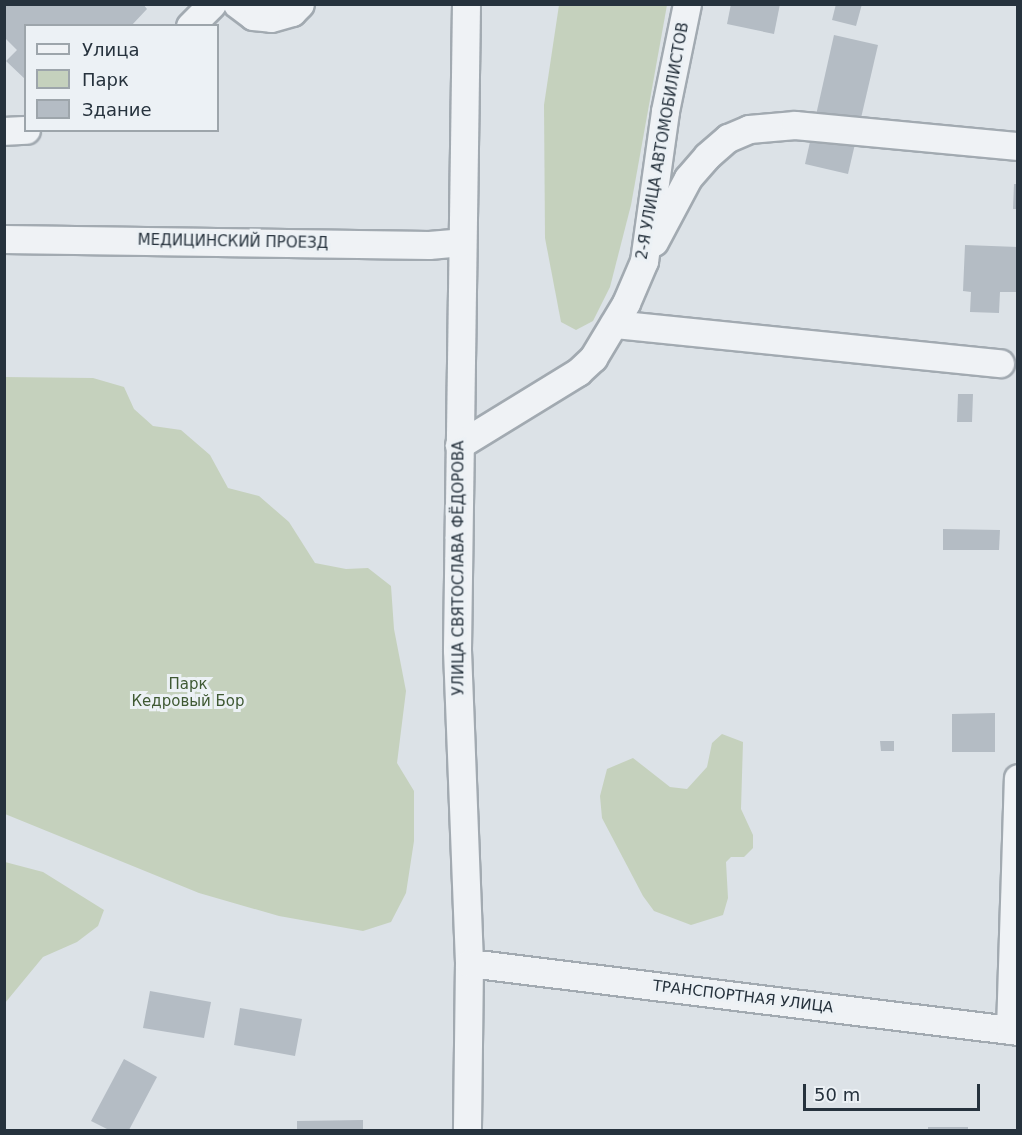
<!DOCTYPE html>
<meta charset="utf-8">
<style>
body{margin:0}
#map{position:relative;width:1022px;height:1135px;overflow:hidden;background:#dce2e7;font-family:"DejaVu Sans",sans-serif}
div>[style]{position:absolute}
.green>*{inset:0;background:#c5d1bd}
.building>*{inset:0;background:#b4bcc4}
.roads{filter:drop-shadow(2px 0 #a2aab1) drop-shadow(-2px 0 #a2aab1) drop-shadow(0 2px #a2aab1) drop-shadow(0 -2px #a2aab1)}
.minor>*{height:27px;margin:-13.5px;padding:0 13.5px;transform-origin:13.5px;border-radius:13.5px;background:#eff2f5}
span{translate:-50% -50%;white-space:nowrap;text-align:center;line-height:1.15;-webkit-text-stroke:6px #ecf1f5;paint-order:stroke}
.street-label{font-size:15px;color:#26323d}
.park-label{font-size:15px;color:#3f5933}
.frame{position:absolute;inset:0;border:6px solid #26323d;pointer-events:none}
.legend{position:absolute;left:24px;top:24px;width:195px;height:108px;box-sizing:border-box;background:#ecf1f5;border:2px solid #9da5ab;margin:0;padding:8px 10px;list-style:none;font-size:18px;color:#26323d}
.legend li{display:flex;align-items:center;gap:12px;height:30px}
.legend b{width:30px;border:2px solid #9da5ab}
.scale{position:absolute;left:803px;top:1084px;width:177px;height:27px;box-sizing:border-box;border:3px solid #26323d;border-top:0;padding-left:8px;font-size:18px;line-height:21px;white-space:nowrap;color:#26323d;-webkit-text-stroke:4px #ecf1f5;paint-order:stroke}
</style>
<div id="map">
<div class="green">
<div style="clip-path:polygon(559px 5px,667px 5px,631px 205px,610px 287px,593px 321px,576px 330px,561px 322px,545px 238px,544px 105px)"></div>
<div style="clip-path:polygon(4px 377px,93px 378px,124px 387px,134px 409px,153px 426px,181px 430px,210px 455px,228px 488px,259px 496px,289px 522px,315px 563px,346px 569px,368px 568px,391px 586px,394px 629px,406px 691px,397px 763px,414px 791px,414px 841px,406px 893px,391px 922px,363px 931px,279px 916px,199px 893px,5px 814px)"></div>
<div style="clip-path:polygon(722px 734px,743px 742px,741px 809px,753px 835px,753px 848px,744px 857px,731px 857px,726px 862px,728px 898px,723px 915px,691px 925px,654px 911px,643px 896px,602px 818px,600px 796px,607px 769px,633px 758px,670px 787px,687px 789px,707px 767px,712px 743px)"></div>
<div style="clip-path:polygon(5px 862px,43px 872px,104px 910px,98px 926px,77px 942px,43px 957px,5px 1003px)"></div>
</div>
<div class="building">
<div style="clip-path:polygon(4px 4px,143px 4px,147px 9px,131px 26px,26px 26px,26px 80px,6px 61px,17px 50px,4px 37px)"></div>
<div style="clip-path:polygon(731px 4px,780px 4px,774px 34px,727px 24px)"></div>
<div style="clip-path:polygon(836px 4px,862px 4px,856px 26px,832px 20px)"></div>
<div style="clip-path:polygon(834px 35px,878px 45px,848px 174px,805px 164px)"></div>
<div style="clip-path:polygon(1014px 184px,1018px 184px,1018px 209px,1013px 209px)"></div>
<div style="clip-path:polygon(965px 245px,1018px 247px,1018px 292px,1000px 292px,999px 313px,970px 312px,971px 292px,963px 291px)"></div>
<div style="clip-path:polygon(958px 394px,973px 394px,972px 422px,957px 422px)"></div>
<div style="clip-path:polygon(943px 529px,1000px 530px,999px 550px,943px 550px)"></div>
<div style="clip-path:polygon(995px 713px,995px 752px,952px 752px,952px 714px)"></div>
<div style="clip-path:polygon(880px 741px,894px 741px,894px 751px,881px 751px)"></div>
<div style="clip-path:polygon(150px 991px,211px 1002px,204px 1038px,143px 1028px)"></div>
<div style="clip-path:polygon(240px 1008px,302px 1019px,295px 1056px,234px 1045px)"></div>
<div style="clip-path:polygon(124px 1059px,157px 1077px,129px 1130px,109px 1130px,91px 1121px)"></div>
<div style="clip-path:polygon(363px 1120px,363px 1130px,297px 1130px,297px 1121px)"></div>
<div style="clip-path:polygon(928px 1127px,968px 1127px,968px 1130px,928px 1130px)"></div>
</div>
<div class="roads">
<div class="minor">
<div style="left:237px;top:4px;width:20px;rotate:37deg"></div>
<div style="left:253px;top:16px;width:18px;rotate:6deg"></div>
<div style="left:271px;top:18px;width:22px;rotate:-16deg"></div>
<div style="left:292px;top:12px;width:11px;rotate:-45deg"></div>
<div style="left:466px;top:4px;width:646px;rotate:90.8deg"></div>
<div style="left:457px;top:650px;width:313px;rotate:87.8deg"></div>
<div style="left:469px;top:963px;width:167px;rotate:90.7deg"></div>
<div style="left:190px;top:26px;width:31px;rotate:-45deg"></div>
<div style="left:4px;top:131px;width:22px;rotate:-3deg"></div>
<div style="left:4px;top:239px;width:425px;rotate:0.8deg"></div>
<div style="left:429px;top:245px;width:33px;rotate:-5deg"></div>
<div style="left:654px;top:242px;width:72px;rotate:-62deg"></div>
<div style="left:688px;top:178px;width:29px;rotate:-49deg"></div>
<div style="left:707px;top:156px;width:28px;rotate:-41deg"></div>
<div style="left:728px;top:138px;width:23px;rotate:-23deg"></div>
<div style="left:749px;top:129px;width:46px;rotate:-5deg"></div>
<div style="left:795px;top:125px;width:224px;rotate:5.4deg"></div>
<div style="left:614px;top:324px;width:388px;rotate:5.8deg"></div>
<div style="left:459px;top:445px;width:140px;rotate:-31.5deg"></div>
<div style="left:578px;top:372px;width:21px;rotate:-43deg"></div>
<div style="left:593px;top:358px;width:64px;rotate:-59deg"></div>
<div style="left:626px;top:303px;width:46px;rotate:-66.8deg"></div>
<div style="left:644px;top:261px;width:151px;rotate:-82deg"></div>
<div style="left:665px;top:111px;width:109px;rotate:-78.4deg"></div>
<div style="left:469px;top:963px;width:553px;rotate:7.06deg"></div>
<div style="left:1010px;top:1030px;width:252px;rotate:-88.2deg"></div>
</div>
</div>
<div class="street-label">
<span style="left:663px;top:141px;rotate:-80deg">2-Я УЛИЦА АВТОМОБИЛИСТОВ</span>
<span style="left:233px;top:242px;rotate:1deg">МЕДИЦИНСКИЙ ПРОЕЗД</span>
<span style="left:459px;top:568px;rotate:-90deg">УЛИЦА СВЯТОСЛАВА ФЁДОРОВА</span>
<span style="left:743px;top:997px;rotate:7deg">ТРАНСПОРТНАЯ УЛИЦА</span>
</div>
<div class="park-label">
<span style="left:188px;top:693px">Парк<br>Кедровый Бор</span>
</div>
<div class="frame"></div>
<ul class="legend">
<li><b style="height:8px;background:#eff2f5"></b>Улица</li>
<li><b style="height:16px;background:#c5d1bd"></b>Парк</li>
<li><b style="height:16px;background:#b4bcc4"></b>Здание</li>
</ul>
<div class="scale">50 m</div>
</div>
